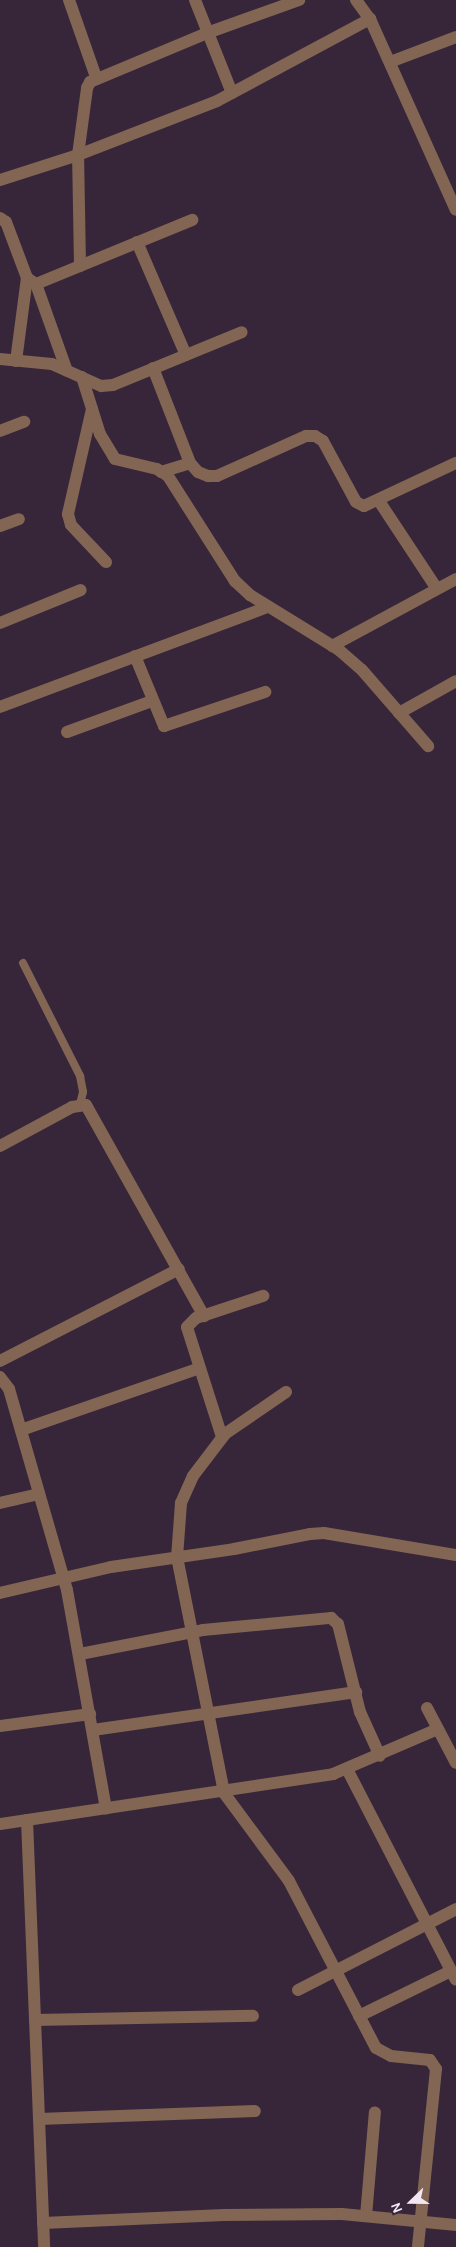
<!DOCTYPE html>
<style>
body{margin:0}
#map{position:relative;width:456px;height:2247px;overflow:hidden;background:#37263a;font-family:Karla,sans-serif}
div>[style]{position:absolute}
.lane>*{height:8px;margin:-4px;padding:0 4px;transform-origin:4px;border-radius:4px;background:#826553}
.street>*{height:12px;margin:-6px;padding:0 6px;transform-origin:6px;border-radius:6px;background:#826553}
span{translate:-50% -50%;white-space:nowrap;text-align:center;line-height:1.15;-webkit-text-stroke:5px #37263a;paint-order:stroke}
.north{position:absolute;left:386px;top:2177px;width:50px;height:50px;-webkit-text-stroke:4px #37263a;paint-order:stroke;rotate:248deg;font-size:14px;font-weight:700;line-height:20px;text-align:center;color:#f1e6f2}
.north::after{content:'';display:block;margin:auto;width:18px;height:22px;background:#f1e6f2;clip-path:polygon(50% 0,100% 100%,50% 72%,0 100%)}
</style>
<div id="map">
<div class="lane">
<div style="left:23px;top:963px;width:127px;rotate:63.2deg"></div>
<div style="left:80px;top:1076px;width:16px;rotate:79deg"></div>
<div style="left:83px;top:1092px;width:12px;rotate:104deg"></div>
</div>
<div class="street">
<div style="left:69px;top:0;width:82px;rotate:70.7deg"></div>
<div style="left:195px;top:0;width:100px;rotate:68.3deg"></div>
<div style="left:356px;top:0;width:24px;rotate:54deg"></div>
<div style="left:370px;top:19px;width:209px;rotate:65.8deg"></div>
<div style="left:390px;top:62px;width:71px;rotate:-20.7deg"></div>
<div style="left:0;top:180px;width:82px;rotate:-17.8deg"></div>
<div style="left:78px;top:155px;width:149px;rotate:-21.2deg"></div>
<div style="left:217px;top:101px;width:174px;rotate:-28.2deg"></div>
<div style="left:0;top:218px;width:7px;rotate:34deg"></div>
<div style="left:6px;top:222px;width:60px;rotate:69.4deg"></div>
<div style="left:27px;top:278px;width:11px;rotate:34deg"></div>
<div style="left:36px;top:284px;width:169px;rotate:-22.3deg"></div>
<div style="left:137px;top:242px;width:123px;rotate:66.6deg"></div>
<div style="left:80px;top:266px;width:111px;rotate:-91deg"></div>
<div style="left:78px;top:155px;width:68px;rotate:-82.3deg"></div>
<div style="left:87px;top:88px;width:7px;rotate:-63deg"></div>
<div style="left:90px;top:82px;width:127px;rotate:-22.7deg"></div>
<div style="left:207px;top:33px;width:98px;rotate:-19.7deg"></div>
<div style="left:36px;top:284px;width:92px;rotate:70.4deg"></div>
<div style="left:0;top:359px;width:52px;rotate:5.5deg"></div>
<div style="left:52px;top:364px;width:54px;rotate:24.2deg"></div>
<div style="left:101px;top:386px;width:12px;rotate:-5deg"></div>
<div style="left:113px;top:385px;width:139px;rotate:-22.3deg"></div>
<div style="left:16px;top:361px;width:84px;rotate:-82.5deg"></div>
<div style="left:153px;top:368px;width:102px;rotate:68.7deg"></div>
<div style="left:190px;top:463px;width:12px;rotate:48deg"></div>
<div style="left:198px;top:472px;width:11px;rotate:22deg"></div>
<div style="left:208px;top:476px;width:9px"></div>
<div style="left:217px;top:476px;width:98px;rotate:-24.2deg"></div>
<div style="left:306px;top:436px;width:9px"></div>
<div style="left:315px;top:436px;width:9px;rotate:32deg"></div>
<div style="left:323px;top:441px;width:69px;rotate:61.6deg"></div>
<div style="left:356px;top:502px;width:9px;rotate:27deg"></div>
<div style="left:364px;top:506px;width:102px;rotate:-25.1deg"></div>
<div style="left:82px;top:377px;width:60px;rotate:72.5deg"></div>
<div style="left:100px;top:434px;width:29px;rotate:59deg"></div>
<div style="left:115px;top:459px;width:43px;rotate:13.4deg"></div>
<div style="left:157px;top:469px;width:13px;rotate:32deg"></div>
<div style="left:168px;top:476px;width:125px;rotate:57.5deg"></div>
<div style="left:235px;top:581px;width:21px;rotate:43deg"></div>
<div style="left:250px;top:595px;width:105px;rotate:31.7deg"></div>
<div style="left:339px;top:650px;width:30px;rotate:41deg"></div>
<div style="left:362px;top:670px;width:101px;rotate:49deg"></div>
<div style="left:92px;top:409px;width:108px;rotate:102.9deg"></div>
<div style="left:68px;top:514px;width:11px;rotate:75deg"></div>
<div style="left:71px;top:525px;width:51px;rotate:46.6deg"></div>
<div style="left:0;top:431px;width:26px;rotate:-21deg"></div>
<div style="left:161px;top:472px;width:30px;rotate:-17deg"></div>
<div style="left:379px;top:501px;width:105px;rotate:56.6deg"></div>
<div style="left:0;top:526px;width:20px;rotate:-20deg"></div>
<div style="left:0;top:623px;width:87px;rotate:-22.2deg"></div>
<div style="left:332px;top:646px;width:141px;rotate:-28.4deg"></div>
<div style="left:135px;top:656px;width:76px;rotate:67.5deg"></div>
<div style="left:164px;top:726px;width:107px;rotate:-18.6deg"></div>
<div style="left:0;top:707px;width:285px;rotate:-20.5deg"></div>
<div style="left:399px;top:713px;width:65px;rotate:-29.3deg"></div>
<div style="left:67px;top:732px;width:90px;rotate:-20deg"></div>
<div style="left:0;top:1146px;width:82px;rotate:-28.4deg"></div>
<div style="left:72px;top:1107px;width:14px;rotate:-8deg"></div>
<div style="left:86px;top:1105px;width:242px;rotate:60.8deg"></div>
<div style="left:0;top:1361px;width:201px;rotate:-27.2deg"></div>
<div style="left:0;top:1377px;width:15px;rotate:53deg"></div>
<div style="left:9px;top:1389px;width:209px;rotate:73.9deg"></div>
<div style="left:67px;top:1590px;width:222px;rotate:79.9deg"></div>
<div style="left:286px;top:1392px;width:74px;rotate:145.5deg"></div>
<div style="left:225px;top:1434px;width:53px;rotate:127.3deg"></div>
<div style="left:193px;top:1476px;width:30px;rotate:114deg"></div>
<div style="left:181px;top:1503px;width:54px;rotate:94.2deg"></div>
<div style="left:177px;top:1557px;width:241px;rotate:78.7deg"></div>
<div style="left:224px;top:1793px;width:109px;rotate:53.5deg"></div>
<div style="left:289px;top:1881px;width:188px;rotate:62.5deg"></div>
<div style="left:376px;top:2048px;width:17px;rotate:28deg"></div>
<div style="left:391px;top:2056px;width:39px;rotate:6deg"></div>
<div style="left:430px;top:2060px;width:11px;rotate:56deg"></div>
<div style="left:436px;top:2069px;width:179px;rotate:95.8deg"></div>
<div style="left:21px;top:1430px;width:189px;rotate:-19.1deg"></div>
<div style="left:222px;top:1437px;width:115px;rotate:-107.7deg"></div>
<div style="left:187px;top:1327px;width:13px;rotate:-45deg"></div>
<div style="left:196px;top:1318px;width:71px;rotate:-18.2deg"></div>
<div style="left:0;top:1503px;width:40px;rotate:-13deg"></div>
<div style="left:0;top:1593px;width:114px;rotate:-13.2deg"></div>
<div style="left:111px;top:1567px;width:124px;rotate:-8.3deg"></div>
<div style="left:234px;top:1549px;width:77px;rotate:-11.2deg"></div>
<div style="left:310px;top:1534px;width:14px;rotate:-4deg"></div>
<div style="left:324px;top:1533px;width:134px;rotate:9.5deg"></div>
<div style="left:80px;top:1654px;width:125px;rotate:-11deg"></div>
<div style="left:203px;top:1630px;width:129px;rotate:-5.4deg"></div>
<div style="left:331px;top:1618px;width:9px;rotate:41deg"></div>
<div style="left:338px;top:1624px;width:91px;rotate:76deg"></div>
<div style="left:360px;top:1712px;width:48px;rotate:65.6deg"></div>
<div style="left:427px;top:1708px;width:62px;rotate:62.2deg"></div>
<div style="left:0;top:1726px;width:91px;rotate:-7.6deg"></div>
<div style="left:93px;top:1730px;width:266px;rotate:-8.2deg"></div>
<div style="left:347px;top:1769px;width:237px;rotate:62.7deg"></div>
<div style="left:27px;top:1820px;width:427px;rotate:87.7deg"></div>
<div style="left:0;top:1824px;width:337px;rotate:-8.5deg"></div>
<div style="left:333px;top:1774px;width:114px;rotate:-23.2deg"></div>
<div style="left:298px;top:1990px;width:178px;rotate:-27.1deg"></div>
<div style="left:359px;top:2016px;width:102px;rotate:-26.1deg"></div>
<div style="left:35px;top:2020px;width:218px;rotate:-1.1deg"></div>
<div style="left:39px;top:2119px;width:216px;rotate:-2.1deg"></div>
<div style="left:366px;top:2216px;width:104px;rotate:-85.1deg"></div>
<div style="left:43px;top:2223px;width:181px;rotate:-2.5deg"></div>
<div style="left:224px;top:2215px;width:118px;rotate:-0.5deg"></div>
<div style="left:342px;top:2214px;width:115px;rotate:5.5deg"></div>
</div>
<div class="north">N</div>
</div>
